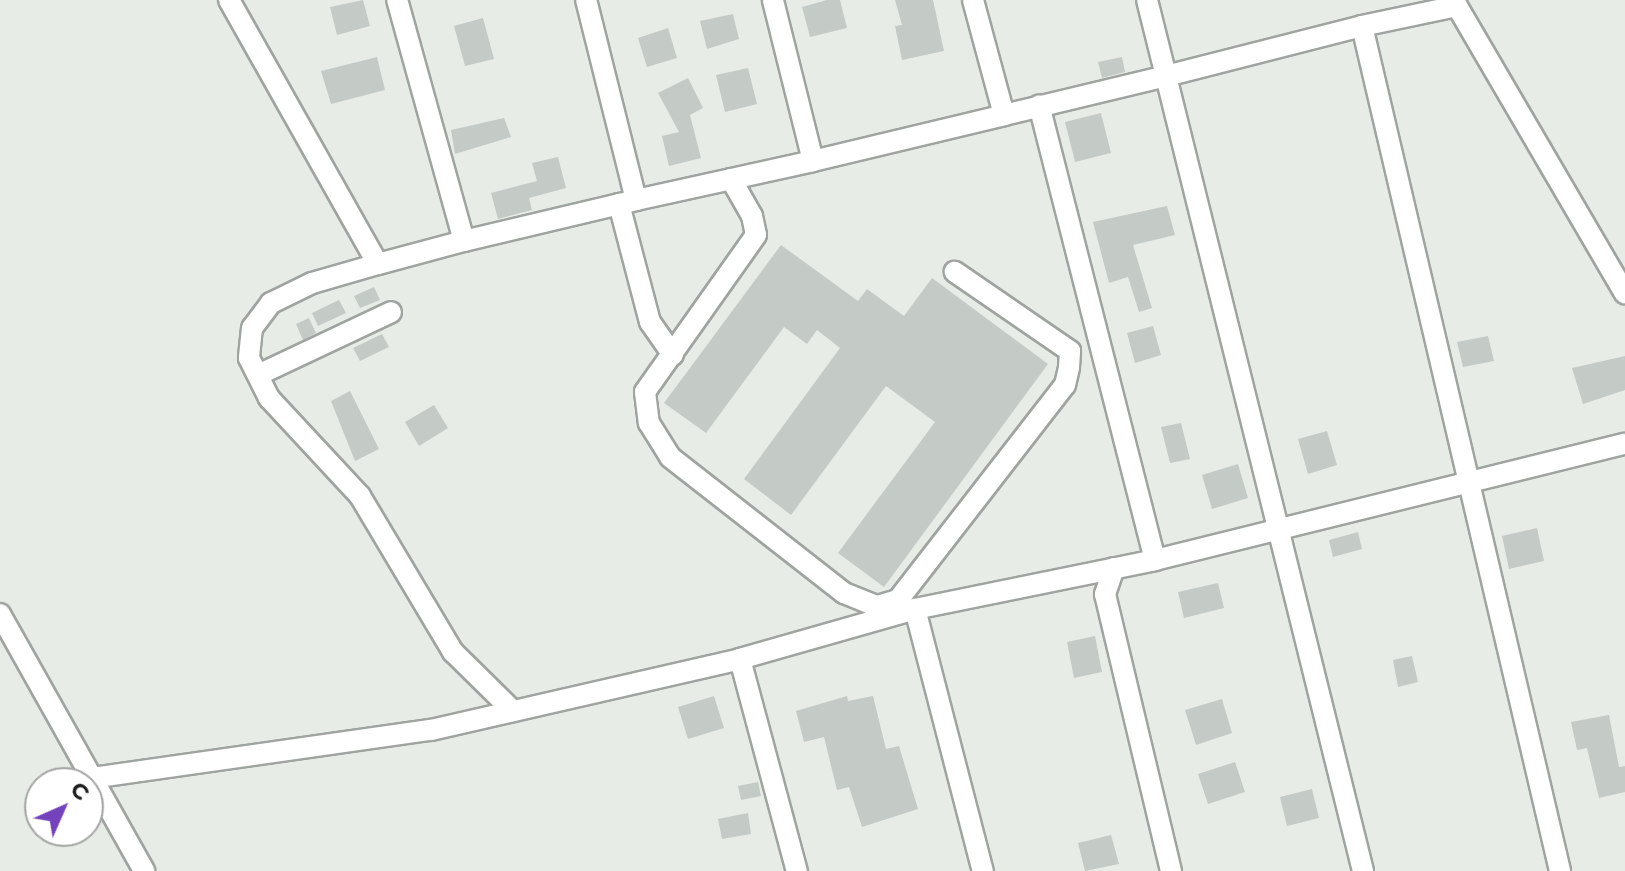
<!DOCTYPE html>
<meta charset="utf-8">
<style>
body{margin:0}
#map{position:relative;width:1625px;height:871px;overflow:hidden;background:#e7ece7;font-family:Montserrat,sans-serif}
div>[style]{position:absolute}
.building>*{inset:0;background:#c4cac5}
.roads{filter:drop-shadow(2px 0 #9fa4a0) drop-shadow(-2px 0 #9fa4a0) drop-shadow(0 2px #9fa4a0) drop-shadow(0 -2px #9fa4a0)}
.minor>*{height:20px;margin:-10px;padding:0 10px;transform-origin:10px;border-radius:10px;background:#fff}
span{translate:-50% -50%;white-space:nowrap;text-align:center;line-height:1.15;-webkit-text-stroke:6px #fff;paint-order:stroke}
.north{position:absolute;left:24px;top:767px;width:80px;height:80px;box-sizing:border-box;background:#fff;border:2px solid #a4a5a4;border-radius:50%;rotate:45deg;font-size:22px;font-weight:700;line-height:32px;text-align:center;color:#1c1d1c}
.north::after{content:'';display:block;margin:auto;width:28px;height:36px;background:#7443bb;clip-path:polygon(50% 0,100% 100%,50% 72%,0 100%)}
</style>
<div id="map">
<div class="building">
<div style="clip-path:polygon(363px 0,370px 26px,337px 35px,330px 7px)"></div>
<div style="clip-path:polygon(827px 0,840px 0,847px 28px,810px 37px,802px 7px)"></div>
<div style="clip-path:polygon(895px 0,933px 0,944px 51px,902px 60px,895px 26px,902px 25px)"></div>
<div style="clip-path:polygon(733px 14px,739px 39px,707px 49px,700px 21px)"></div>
<div style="clip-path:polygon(483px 18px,494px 59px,465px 66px,454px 26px)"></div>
<div style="clip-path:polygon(668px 28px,677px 58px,647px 67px,638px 38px)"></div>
<div style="clip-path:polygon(377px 57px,385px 90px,331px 104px,321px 71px)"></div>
<div style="clip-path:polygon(1122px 57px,1125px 72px,1102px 78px,1098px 62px)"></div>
<div style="clip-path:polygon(748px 68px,757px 104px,725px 112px,716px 75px)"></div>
<div style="clip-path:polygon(688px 78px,703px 108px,690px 115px,701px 158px,669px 166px,662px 136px,679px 132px,658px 93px)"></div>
<div style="clip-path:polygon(1101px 113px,1111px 153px,1075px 162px,1065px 122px)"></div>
<div style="clip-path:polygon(504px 118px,511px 137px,455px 154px,451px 130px)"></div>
<div style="clip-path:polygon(558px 157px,566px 188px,529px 198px,532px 210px,498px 219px,491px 193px,537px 181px,532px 163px)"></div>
<div style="clip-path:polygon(1167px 206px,1175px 235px,1133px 245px,1152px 308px,1139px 312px,1128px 277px,1109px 283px,1093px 222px)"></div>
<div style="clip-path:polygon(781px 245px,858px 301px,867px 289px,904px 316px,932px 278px,1048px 364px,884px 587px,838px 553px,935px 422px,886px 386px,791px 515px,744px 479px,840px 348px,817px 330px,807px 344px,784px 327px,706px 433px,664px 403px)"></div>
<div style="clip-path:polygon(374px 287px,380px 300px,360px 308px,354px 296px)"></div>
<div style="clip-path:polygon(339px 300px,346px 313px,318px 326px,312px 313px)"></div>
<div style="clip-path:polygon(309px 318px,316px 333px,303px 340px,296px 324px)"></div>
<div style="clip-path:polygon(1153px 326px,1161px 355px,1135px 363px,1127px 333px)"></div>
<div style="clip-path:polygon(382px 334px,389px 347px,360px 361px,353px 348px)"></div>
<div style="clip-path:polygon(1488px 336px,1494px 361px,1463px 367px,1457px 342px)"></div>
<div style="clip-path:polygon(1625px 356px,1625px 390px,1583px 404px,1572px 368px)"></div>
<div style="clip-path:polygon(350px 391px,379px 449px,355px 461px,331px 401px)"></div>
<div style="clip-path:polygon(434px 405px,448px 428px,419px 446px,405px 422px)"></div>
<div style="clip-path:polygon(1181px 423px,1190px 459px,1170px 463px,1161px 427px)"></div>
<div style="clip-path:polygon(1327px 431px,1337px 465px,1308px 474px,1298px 439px)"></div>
<div style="clip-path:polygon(1238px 464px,1248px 498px,1212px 509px,1202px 475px)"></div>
<div style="clip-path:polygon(1537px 528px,1544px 561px,1509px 569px,1502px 536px)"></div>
<div style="clip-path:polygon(1358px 532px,1362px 549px,1333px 557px,1329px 540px)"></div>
<div style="clip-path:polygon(1218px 583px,1224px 608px,1184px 618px,1178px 592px)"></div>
<div style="clip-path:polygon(1095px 636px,1102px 672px,1074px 678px,1067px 642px)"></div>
<div style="clip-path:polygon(1412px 656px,1418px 682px,1398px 687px,1393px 660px)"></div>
<div style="clip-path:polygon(714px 696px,724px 728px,688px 739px,678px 707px)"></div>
<div style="clip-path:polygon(847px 696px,848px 701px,873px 696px,886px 749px,899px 746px,918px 809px,862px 827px,849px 787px,837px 790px,824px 737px,804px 742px,796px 711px)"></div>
<div style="clip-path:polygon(1222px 699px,1232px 733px,1196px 745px,1185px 710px)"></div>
<div style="clip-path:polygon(1609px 715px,1619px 767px,1625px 766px,1625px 792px,1599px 798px,1587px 748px,1577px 750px,1571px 722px)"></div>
<div style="clip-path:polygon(1235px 762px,1245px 792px,1208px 804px,1198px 774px)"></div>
<div style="clip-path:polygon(758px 782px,761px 796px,741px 800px,738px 786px)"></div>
<div style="clip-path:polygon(1312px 789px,1319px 818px,1287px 826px,1280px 797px)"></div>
<div style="clip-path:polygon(748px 813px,751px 834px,722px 839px,718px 819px)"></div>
<div style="clip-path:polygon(1111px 835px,1119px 864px,1085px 871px,1078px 843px)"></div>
</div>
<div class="roads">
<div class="minor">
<div style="left:229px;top:0;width:303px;rotate:60.6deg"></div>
<div style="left:378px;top:264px;width:89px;rotate:-15deg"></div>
<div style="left:464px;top:241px;width:250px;rotate:-105.5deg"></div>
<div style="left:1362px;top:26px;width:97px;rotate:-11.9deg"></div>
<div style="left:1457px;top:6px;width:333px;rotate:59.7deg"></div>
<div style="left:1004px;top:115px;width:167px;rotate:-13.5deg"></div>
<div style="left:1166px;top:76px;width:78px;rotate:-104deg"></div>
<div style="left:813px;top:161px;width:196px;rotate:-13.5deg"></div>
<div style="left:1004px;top:115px;width:119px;rotate:-105.1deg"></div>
<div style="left:731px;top:179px;width:43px;rotate:60.4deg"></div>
<div style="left:752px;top:216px;width:19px;rotate:78deg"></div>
<div style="left:756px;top:235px;width:192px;rotate:125.3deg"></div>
<div style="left:645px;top:392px;width:31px;rotate:83deg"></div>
<div style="left:649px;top:423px;width:40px;rotate:58deg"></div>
<div style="left:670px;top:457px;width:221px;rotate:38deg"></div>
<div style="left:844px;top:593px;width:35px;rotate:22deg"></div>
<div style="left:877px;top:606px;width:22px;rotate:-16deg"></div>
<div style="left:898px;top:600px;width:272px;rotate:-52.2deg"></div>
<div style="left:1065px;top:385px;width:18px;rotate:-77deg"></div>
<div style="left:1069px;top:367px;width:16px;rotate:-86deg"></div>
<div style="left:1070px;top:351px;width:140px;rotate:-145.5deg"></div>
<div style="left:636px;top:200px;width:181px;rotate:-12.4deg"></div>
<div style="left:813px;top:161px;width:166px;rotate:-104deg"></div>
<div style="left:619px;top:204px;width:122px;rotate:75.3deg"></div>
<div style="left:650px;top:322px;width:40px;rotate:55.1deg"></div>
<div style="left:464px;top:241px;width:177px;rotate:-13.4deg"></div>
<div style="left:636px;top:200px;width:206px;rotate:-104deg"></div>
<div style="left:378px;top:264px;width:69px;rotate:163.9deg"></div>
<div style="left:312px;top:283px;width:46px;rotate:154deg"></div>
<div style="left:271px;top:303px;width:31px;rotate:127deg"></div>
<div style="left:252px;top:328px;width:30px;rotate:96deg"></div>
<div style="left:249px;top:358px;width:45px;rotate:63.4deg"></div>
<div style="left:269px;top:398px;width:134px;rotate:47.1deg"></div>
<div style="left:360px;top:496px;width:182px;rotate:59.2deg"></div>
<div style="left:453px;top:652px;width:84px;rotate:44.5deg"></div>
<div style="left:258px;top:375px;width:147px;rotate:-25.3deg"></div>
<div style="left:1155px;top:560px;width:484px;rotate:-13.9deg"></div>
<div style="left:1114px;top:568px;width:28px;rotate:109deg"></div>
<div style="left:1105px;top:594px;width:285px;rotate:76.6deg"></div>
<div style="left:915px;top:609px;width:271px;rotate:75.5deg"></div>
<div style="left:0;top:614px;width:295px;rotate:60.7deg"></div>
<div style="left:740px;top:659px;width:220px;rotate:75deg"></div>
<div style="left:92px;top:778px;width:342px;rotate:-8.1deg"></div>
<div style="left:431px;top:730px;width:317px;rotate:-12.9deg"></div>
<div style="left:740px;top:659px;width:182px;rotate:-15.9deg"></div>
<div style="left:915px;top:609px;width:245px;rotate:-11.5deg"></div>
<div style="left:1155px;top:560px;width:469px;rotate:-104.3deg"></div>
<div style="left:1363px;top:871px;width:819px;rotate:-103.92deg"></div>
<div style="left:1166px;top:76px;width:202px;rotate:-14.3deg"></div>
<div style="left:1362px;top:26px;width:868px;rotate:76.81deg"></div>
</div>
</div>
<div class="north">С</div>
</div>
